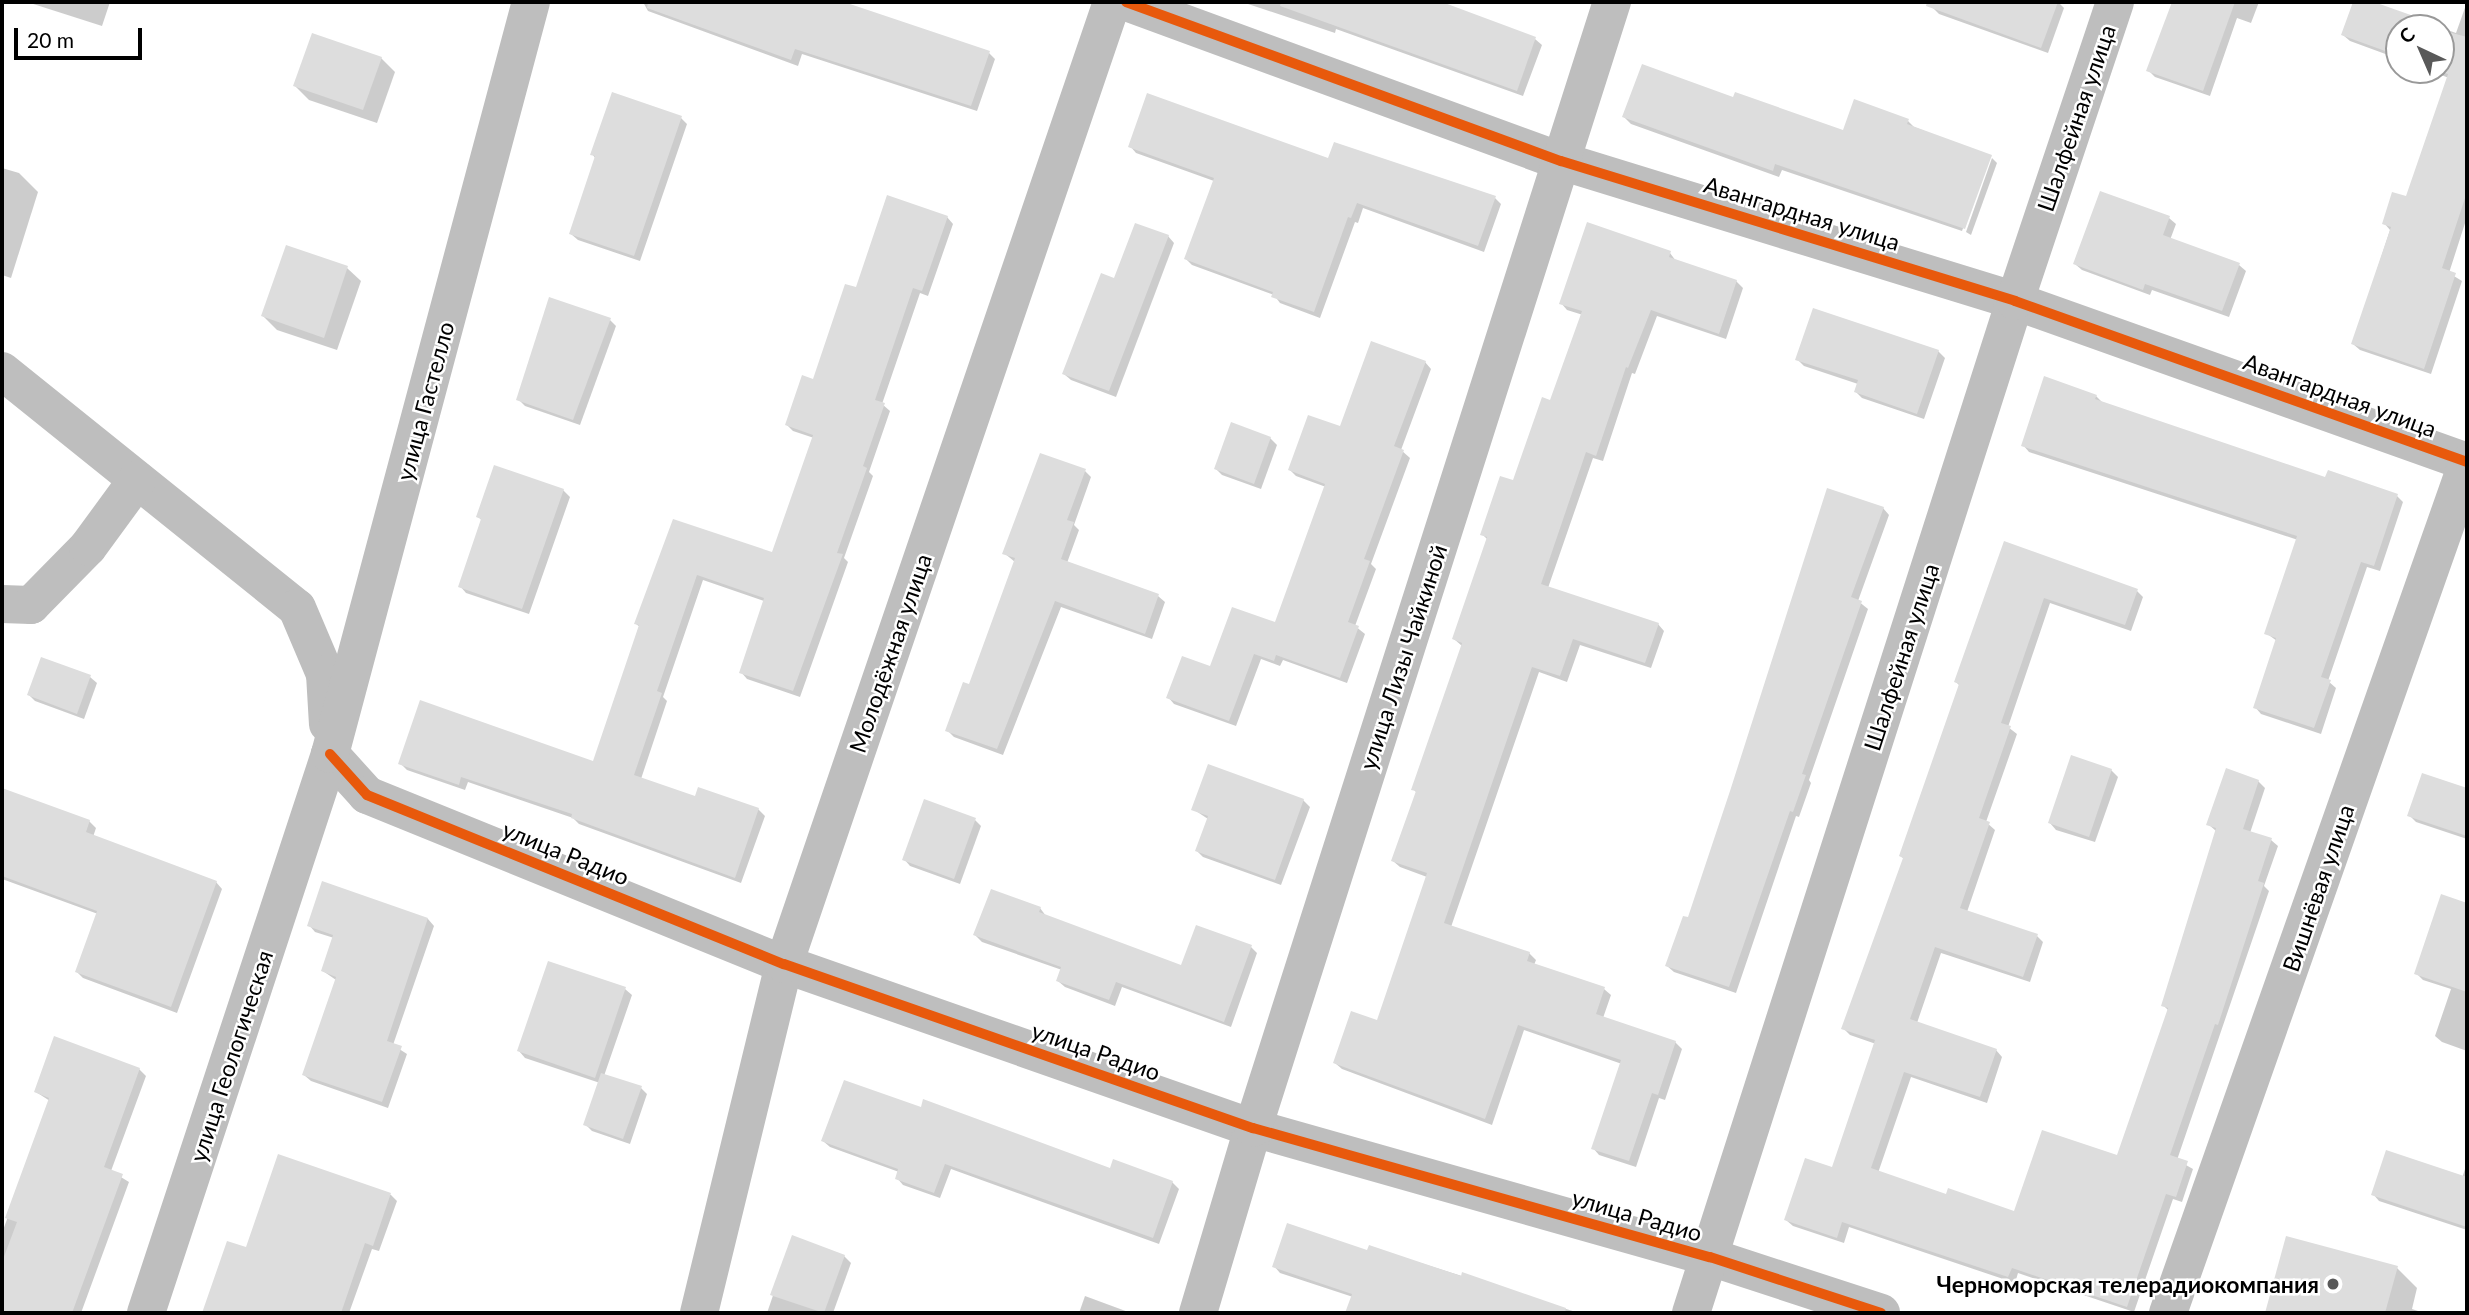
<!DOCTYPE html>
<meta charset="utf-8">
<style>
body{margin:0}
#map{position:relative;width:2469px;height:1315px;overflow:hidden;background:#fff;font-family:Lato,sans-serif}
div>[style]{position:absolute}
.shadow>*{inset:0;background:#0003}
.building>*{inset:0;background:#ddd}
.street>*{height:38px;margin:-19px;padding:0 19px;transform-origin:19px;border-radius:19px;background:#bebebe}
.cycleway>*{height:10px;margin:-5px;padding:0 5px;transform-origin:5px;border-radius:5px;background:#e8590c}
.dots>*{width:19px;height:19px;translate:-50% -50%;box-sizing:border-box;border:4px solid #fff;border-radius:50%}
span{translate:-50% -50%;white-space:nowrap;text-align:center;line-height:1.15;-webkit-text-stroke:5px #fff;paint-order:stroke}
.street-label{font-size:23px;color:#000}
.poi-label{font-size:23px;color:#000;font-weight:700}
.right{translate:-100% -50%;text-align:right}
.frame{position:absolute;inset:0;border:4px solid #000;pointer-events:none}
.north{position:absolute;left:2385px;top:14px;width:70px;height:70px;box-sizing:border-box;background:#fff;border:2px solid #999;border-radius:50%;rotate:316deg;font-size:19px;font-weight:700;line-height:28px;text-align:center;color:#000}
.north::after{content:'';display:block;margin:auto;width:24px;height:32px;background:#595959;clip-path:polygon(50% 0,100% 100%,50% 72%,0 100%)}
.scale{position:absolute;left:14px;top:28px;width:128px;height:32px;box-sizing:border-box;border:4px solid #000;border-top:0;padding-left:9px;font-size:21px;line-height:24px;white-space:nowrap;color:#000;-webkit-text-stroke:5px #fff;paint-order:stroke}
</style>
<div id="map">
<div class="shadow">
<div style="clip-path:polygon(27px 2px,110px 2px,102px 26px)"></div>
<div style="clip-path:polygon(643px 2px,835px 2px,989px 53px,995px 59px,977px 111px,802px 54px,798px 66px,648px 11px)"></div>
<div style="clip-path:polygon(1242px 2px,1433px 2px,1535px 39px,1542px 45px,1523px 96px,1336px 29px,1335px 33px)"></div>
<div style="clip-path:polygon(1934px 2px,2058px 2px,2064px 8px,2048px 53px,1939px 14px,1932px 7px)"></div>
<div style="clip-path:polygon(2174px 2px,2259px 2px,2251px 23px,2237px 18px,2210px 96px,2155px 77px,2148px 70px)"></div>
<div style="clip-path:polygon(2355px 2px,2369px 2px,2456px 33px,2467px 2px,2467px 217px,2449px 273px,2462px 281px,2431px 374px,2360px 350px,2353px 344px,2390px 230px,2384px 223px,2408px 199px,2449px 78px,2428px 70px,2441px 70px,2441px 28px,2399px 28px,2399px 59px,2350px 41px,2343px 35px)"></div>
<div style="clip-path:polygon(381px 58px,395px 72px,377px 123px,309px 100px,295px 86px)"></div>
<div style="clip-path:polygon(1734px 99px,1844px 133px,1908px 121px,1914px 127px,1992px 157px,1989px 157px,1962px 231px,1782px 170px,1779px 177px,1631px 124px,1624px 117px)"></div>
<div style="clip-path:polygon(681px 118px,687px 124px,640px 261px,578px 240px,571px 234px,596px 159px,592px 154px)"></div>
<div style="clip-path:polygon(1130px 146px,1329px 160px,1495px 198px,1501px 204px,1484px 252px,1363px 208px,1358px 223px,1355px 222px,1320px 318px,1280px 303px,1274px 295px,1192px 265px,1186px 259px,1214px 181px,1136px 153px)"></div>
<div style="clip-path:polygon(1992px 158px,1997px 163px,1971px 235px,1966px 232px)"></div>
<div style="clip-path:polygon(2px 168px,19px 173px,38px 192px,11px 278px,2px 275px)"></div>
<div style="clip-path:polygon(947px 217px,953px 224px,928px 296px,920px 293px,882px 404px,890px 411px,869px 472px,873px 476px,844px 558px,848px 562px,800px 697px,747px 679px,741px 672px,764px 601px,703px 580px,663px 697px,667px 701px,641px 779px,696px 798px,758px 809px,765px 816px,741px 883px,579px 824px,573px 818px,468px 782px,465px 790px,407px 770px,400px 763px,594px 763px,640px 627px,636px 624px,674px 521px,773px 555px,814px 438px,793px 431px,787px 425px,814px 381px,857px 289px)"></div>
<div style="clip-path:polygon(2169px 218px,2176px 224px,2170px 240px,2239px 265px,2246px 271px,2229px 317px,2152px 290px,2150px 295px,2082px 270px,2075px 264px)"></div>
<div style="clip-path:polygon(1168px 236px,1174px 243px,1116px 397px,1071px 380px,1064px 374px,1115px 280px)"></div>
<div style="clip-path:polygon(1670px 253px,1676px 261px,1736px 281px,1743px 288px,1726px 339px,1657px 316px,1635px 374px,1632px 373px,1603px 461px,1593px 458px,1548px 588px,1658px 624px,1664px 631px,1651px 668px,1580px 645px,1567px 682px,1539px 672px,1451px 927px,1529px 953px,1536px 960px,1534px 965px,1604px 989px,1611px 995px,1603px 1018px,1675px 1042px,1682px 1049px,1665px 1100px,1659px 1098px,1636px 1167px,1599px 1155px,1593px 1148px,1622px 1064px,1524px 1030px,1492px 1125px,1342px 1069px,1335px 1063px,1379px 1023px,1427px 877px,1400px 867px,1393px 861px,1417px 793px,1413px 789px,1462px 646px,1454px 639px,1488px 540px,1482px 534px,1514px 482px,1551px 402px,1583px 315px,1567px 310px,1561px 303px)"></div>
<div style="clip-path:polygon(347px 268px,361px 281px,337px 350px,277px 330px,263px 316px)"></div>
<div style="clip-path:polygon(610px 320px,616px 326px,580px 425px,525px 406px,518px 399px)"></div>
<div style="clip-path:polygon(1938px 351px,1945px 358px,1924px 419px,1862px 398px,1856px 392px,1858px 384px,1804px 366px,1797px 359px)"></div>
<div style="clip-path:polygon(1425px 362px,1431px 369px,1401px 450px,1410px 458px,1371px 564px,1376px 569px,1355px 626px,1365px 634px,1347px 683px,1283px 660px,1280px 666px,1261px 659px,1236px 726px,1174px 704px,1168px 697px,1276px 624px,1326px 487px,1296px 476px,1290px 470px)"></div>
<div style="clip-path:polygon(2096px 396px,2103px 403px,2326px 479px,2397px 496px,2403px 502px,2380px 571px,2367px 567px,2328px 681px,2336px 688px,2321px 734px,2261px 714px,2255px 707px,2277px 641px,2266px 633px,2298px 540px,2029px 452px,2023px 445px)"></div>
<div style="clip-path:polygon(1270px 438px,1277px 445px,1261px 489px,1222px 475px,1216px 469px)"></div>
<div style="clip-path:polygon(1085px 471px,1091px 477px,1074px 525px,1079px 530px,1067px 563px,1158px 596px,1165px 602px,1152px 639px,1061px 607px,1003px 755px,954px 737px,947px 730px,970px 686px,1015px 562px,1004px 553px)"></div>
<div style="clip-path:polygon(563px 490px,570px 497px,529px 614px,466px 593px,460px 586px,482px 521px,478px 516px)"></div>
<div style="clip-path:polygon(1883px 508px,1889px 515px,1858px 601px,1868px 609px,1809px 780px,1811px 783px,1799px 817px,1796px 816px,1736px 993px,1674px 972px,1667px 966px)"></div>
<div style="clip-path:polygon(2005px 544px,2137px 591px,2143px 597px,2131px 631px,2050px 603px,2008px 727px,2017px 734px,1986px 822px,1995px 830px,1967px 912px,2037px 936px,2043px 942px,2030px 982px,1941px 953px,1917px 1023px,1996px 1050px,2002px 1057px,1987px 1103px,1911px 1077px,1878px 1173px,1947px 1196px,2015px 1213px,2118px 1158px,2169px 1011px,2163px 1005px,2216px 831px,2208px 824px,2258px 781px,2265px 788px,2250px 833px,2271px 840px,2278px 846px,2264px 886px,2269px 891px,2177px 1160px,2193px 1169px,2182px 1202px,2173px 1199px,2134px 1312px,2018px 1273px,2015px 1283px,1849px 1227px,1844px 1243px,1793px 1226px,1786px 1220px,1833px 1169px,1876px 1044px,1850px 1035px,1843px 1028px,1904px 859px,1901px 856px,1960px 686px,1956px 682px)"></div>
<div style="clip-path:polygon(42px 659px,90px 677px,97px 683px,84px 719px,35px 701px,29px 695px)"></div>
<div style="clip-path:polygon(2111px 770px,2118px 777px,2095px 842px,2056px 830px,2050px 823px)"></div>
<div style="clip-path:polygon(2423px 776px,2467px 790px,2467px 839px,2416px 822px,2409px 815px)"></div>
<div style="clip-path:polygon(2px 789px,89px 821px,96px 828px,93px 837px,216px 882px,222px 889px,177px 1013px,83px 978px,77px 972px,98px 914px,2px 879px)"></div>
<div style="clip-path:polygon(1303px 800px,1310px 807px,1281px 885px,1203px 857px,1197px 851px,1208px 819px,1193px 809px)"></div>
<div style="clip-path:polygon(975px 820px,981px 826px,960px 884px,910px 866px,904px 859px)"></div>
<div style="clip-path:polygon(2442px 897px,2467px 905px,2467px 1051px,2442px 1042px,2435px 1036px,2451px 989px,2423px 980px,2416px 973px)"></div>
<div style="clip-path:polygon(1040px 908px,1046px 916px,1182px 967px,1251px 947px,1257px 953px,1231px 1027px,1122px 987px,1115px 1006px,1065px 987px,1058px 981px,1062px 970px,982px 942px,975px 935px)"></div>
<div style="clip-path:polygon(428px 919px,434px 926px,393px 1045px,407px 1054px,388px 1108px,311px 1081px,304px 1075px,336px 980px,323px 971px,334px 938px,315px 932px,309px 925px)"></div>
<div style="clip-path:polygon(625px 989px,632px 995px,604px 1076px,641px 1088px,647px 1094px,630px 1144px,592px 1131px,585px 1124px,600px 1083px,525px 1058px,519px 1051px)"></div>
<div style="clip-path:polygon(139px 1069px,146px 1076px,111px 1171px,129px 1182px,81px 1313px,2px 1313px,2px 1233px,50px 1101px,36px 1092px)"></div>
<div style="clip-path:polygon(823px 1141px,1111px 1170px,1172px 1182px,1179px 1189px,1159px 1244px,951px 1169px,940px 1198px,903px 1185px,897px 1178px,899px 1172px,830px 1147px)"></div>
<div style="clip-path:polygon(279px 1156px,391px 1195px,397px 1201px,379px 1251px,372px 1249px,349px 1313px,203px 1313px,228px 1243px,247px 1249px)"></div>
<div style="clip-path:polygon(2467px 1163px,2467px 1230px,2379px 1201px,2373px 1194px,2462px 1178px)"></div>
<div style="clip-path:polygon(793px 1237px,844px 1256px,851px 1263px,833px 1313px,767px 1313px)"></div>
<div style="clip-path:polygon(2287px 1238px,2397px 1268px,2417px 1288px,2412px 1309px,2424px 1313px,2267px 1313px)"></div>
<div style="clip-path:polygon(1370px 1247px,1579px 1313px,1347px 1313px,1353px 1297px,1280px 1273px,1274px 1266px,1368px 1252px)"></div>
<div style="clip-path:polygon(1085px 1296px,1131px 1313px,1079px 1313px)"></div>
</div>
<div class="building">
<div style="clip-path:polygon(648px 2px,844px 2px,990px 51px,971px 106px,795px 49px,791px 60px,647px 8px)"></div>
<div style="clip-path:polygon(1281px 2px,1442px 2px,1536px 37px,1517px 91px,1280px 6px)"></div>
<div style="clip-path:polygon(1927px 2px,2058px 2px,2041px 48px,1926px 6px)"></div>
<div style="clip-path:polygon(2172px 2px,2235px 2px,2203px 91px,2146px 71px)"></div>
<div style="clip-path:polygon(2353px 2px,2374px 2px,2422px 19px,2420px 23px,2434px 28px,2399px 28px,2399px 56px,2341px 35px)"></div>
<div style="clip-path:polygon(2441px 30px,2467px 37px,2467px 192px,2442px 268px,2456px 273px,2424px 369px,2351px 344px,2391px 227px,2382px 224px,2392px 192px,2406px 196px,2448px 74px,2436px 70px,2441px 70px)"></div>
<div style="clip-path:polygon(312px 33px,382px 57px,363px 110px,293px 86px)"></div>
<div style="clip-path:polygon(1642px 64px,1733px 97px,1735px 92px,1843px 130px,1854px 99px,1909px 119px,1907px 124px,1992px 155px,1965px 229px,1775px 164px,1773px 171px,1622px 117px)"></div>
<div style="clip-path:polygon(612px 92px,682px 116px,634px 256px,569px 234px,595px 156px,590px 155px)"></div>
<div style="clip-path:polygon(1147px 93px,1328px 158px,1334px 142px,1496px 196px,1478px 246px,1357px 203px,1351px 218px,1348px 217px,1314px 312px,1271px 297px,1273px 292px,1184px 259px,1214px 178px,1128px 147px)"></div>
<div style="clip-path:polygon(2100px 191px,2170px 216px,2163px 235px,2240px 263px,2222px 311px,2145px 284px,2143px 290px,2073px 264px)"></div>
<div style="clip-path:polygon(887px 195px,948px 216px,922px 291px,913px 288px,875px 400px,885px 403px,863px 466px,867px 468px,837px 553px,843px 554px,793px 691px,739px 673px,764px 598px,697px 575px,657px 691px,662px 693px,634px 775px,695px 796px,698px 787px,759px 808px,735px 878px,571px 818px,572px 814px,461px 777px,459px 785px,398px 764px,420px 700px,593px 761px,639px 625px,634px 624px,673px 519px,772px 552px,813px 435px,785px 425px,802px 375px,813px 379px,845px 284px,856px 287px)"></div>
<div style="clip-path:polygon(1587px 222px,1671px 251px,1669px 257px,1737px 280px,1719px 334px,1651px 310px,1628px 368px,1626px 367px,1596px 456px,1586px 452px,1541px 584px,1659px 623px,1645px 663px,1573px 639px,1560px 676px,1532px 667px,1444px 923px,1530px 952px,1527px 961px,1605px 987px,1596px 1014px,1676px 1041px,1658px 1095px,1652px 1093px,1629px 1161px,1591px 1149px,1621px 1060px,1518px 1025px,1485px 1119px,1333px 1063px,1351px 1011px,1377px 1020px,1427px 873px,1391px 861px,1416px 791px,1411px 790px,1462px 643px,1452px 639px,1487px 537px,1480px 535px,1500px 476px,1513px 480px,1542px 397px,1550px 400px,1582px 311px,1559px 304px)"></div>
<div style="clip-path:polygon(1135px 223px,1169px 235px,1109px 391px,1062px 374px,1101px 273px,1114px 278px)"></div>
<div style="clip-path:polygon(286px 245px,348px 266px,324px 338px,261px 316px)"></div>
<div style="clip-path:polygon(549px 297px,611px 318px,573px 420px,516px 400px)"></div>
<div style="clip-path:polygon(1813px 308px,1939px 350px,1917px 414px,1854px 392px,1858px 380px,1795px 360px)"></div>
<div style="clip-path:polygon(1371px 341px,1426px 361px,1394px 446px,1404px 450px,1364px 559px,1370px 561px,1348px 622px,1359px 626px,1340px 678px,1276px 655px,1274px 661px,1254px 654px,1229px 721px,1166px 698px,1182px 656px,1210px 666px,1232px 607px,1275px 622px,1325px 484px,1288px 470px,1308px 415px,1340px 426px)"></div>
<div style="clip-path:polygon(2044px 376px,2097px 395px,2095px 399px,2325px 477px,2328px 470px,2398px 494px,2374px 566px,2361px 562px,2321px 677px,2331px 680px,2314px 728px,2253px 708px,2276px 638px,2264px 634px,2297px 536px,2021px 446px)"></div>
<div style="clip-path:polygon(1231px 422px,1271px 437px,1254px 484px,1214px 469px)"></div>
<div style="clip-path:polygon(1040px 453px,1086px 469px,1067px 520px,1074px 522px,1061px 559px,1159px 594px,1145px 634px,1055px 601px,997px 749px,945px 731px,963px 682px,969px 684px,1015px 558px,1002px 554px)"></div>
<div style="clip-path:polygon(494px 465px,564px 489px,522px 609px,458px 587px,481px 519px,476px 517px)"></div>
<div style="clip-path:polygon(1827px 488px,1884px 507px,1851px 597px,1862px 601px,1802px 774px,1806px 775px,1793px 812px,1790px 811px,1729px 987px,1665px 966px,1683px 916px,1688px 917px,1730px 791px)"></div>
<div style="clip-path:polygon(2004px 541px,2138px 589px,2125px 625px,2044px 598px,2001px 723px,2011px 726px,1979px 818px,1990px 822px,1960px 908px,2038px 934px,2023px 977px,1935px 947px,1910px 1019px,1997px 1049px,1980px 1097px,1904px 1072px,1871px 1168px,1946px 1194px,1948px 1188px,2014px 1211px,2042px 1130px,2117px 1155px,2168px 1008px,2161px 1006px,2216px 828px,2206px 825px,2226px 768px,2259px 780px,2243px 829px,2272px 838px,2258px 881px,2264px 883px,2218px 1025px,2215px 1024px,2170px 1155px,2188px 1161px,2176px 1197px,2166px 1194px,2127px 1307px,2012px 1268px,2008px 1277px,1842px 1222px,1837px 1238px,1784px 1220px,1805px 1158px,1832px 1167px,1875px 1040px,1841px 1029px,1903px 858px,1899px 856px,1959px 684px,1954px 682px)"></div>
<div style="clip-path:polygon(41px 657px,91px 675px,77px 714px,27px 695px)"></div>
<div style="clip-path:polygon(2071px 755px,2112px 769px,2089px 837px,2048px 823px)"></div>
<div style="clip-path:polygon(1208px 764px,1304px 799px,1275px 880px,1195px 851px,1208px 816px,1191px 810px)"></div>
<div style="clip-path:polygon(2422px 773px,2467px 788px,2467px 836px,2407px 816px)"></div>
<div style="clip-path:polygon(2px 788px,90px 820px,86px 832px,217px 881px,171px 1007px,75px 972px,97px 911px,2px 876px)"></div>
<div style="clip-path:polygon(924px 799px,976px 818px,954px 879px,902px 860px)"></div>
<div style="clip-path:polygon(322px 881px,428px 918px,387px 1041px,402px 1046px,382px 1102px,302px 1075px,336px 977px,321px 971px,333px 935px,307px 926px)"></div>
<div style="clip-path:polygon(991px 889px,1041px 907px,1039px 912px,1181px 965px,1196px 925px,1252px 945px,1224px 1022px,1116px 982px,1109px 1000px,1056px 981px,1061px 967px,973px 935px)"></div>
<div style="clip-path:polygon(2441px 894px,2467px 903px,2467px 992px,2414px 974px)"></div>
<div style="clip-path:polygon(548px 961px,626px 987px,595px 1078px,517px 1051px)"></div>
<div style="clip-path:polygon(54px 1036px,140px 1068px,104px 1167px,123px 1174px,72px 1313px,2px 1313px,2px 1262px,17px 1222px,5px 1218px,49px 1098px,34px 1092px)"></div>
<div style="clip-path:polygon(601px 1073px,642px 1086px,623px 1139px,583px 1125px)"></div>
<div style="clip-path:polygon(844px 1080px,921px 1107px,923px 1099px,1110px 1168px,1113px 1159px,1173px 1181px,1153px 1238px,945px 1164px,934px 1193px,895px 1179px,898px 1169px,821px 1141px)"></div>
<div style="clip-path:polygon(2386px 1150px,2467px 1177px,2467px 1227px,2371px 1195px)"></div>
<div style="clip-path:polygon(278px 1154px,391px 1193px,373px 1246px,365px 1243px,341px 1313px,202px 1313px,227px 1241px,246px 1247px)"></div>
<div style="clip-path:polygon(1287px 1223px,1367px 1250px,1369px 1245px,1461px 1276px,1462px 1272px,1566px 1308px,1565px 1313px,1345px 1313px,1352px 1294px,1272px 1267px)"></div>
<div style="clip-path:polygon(792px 1235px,845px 1255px,824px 1313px,770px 1295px)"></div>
<div style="clip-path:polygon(2286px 1236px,2398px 1266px,2385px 1313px,2265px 1313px)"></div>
</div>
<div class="street">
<div style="left:1126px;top:2px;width:463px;rotate:20.1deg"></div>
<div style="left:1561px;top:161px;width:475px;rotate:17.1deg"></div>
<div style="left:2015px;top:301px;width:480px;rotate:19.6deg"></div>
<div style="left:2px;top:371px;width:378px;rotate:38.8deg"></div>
<div style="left:297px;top:608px;width:72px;rotate:67deg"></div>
<div style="left:325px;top:674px;width:50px;rotate:86.6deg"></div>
<div style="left:2px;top:604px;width:29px;rotate:2deg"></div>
<div style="left:31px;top:605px;width:81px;rotate:-45.5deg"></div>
<div style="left:88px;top:547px;width:83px;rotate:-53.8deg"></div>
<div style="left:330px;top:754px;width:55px;rotate:47.9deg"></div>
<div style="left:367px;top:795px;width:450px;rotate:22.1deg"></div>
<div style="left:784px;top:964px;width:497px;rotate:19.3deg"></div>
<div style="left:1253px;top:1128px;width:475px;rotate:15.8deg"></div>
<div style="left:1710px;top:1257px;width:180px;rotate:18.1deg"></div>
<div style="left:146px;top:1313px;width:589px;rotate:-71.78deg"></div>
<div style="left:330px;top:754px;width:778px;rotate:-75.04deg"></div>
<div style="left:699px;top:1313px;width:359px;rotate:-76.3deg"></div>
<div style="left:784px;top:964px;width:1016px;rotate:-71.17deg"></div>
<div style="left:1198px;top:1313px;width:193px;rotate:-73.4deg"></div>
<div style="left:1253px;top:1128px;width:1182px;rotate:-72.32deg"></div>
<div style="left:1691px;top:1313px;width:1063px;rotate:-72.25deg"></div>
<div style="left:2015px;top:301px;width:315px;rotate:-71.5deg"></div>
<div style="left:2168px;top:1313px;width:900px;rotate:-70.6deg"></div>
</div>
<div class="cycleway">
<div style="left:1126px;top:2px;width:463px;rotate:20.1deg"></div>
<div style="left:1561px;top:161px;width:475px;rotate:17.1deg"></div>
<div style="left:2015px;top:301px;width:480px;rotate:19.6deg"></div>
<div style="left:330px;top:754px;width:55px;rotate:47.9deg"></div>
<div style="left:367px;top:795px;width:450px;rotate:22.1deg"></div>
<div style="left:784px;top:964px;width:497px;rotate:19.3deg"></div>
<div style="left:1253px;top:1128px;width:475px;rotate:15.8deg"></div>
<div style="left:1710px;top:1257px;width:180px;rotate:18.1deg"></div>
</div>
<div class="dots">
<div style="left:2333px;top:1284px;background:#595959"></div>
</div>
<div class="street-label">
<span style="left:2076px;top:118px;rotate:-71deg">Шалфейная улица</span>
<span style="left:1802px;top:213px;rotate:17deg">Авангардная улица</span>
<span style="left:2340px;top:395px;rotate:20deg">Авангардная улица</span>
<span style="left:425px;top:401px;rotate:-75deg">улица Гастелло</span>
<span style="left:890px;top:653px;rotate:-71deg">Молодёжная улица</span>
<span style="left:1403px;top:657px;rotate:-72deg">улица Лизы Чайкиной</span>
<span style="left:1901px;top:657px;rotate:-72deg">Шалфейная улица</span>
<span style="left:566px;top:853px;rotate:22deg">улица Радио</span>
<span style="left:2318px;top:888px;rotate:-71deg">Вишнёвая улица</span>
<span style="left:1096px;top:1051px;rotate:19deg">улица Радио</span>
<span style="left:231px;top:1056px;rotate:-72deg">улица Геологическая</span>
<span style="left:1637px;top:1215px;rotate:16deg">улица Радио</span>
</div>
<div class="poi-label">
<span class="right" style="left:2319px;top:1284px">Черноморская телерадиокомпания</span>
</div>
<div class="frame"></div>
<div class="north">С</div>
<div class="scale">20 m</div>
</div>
